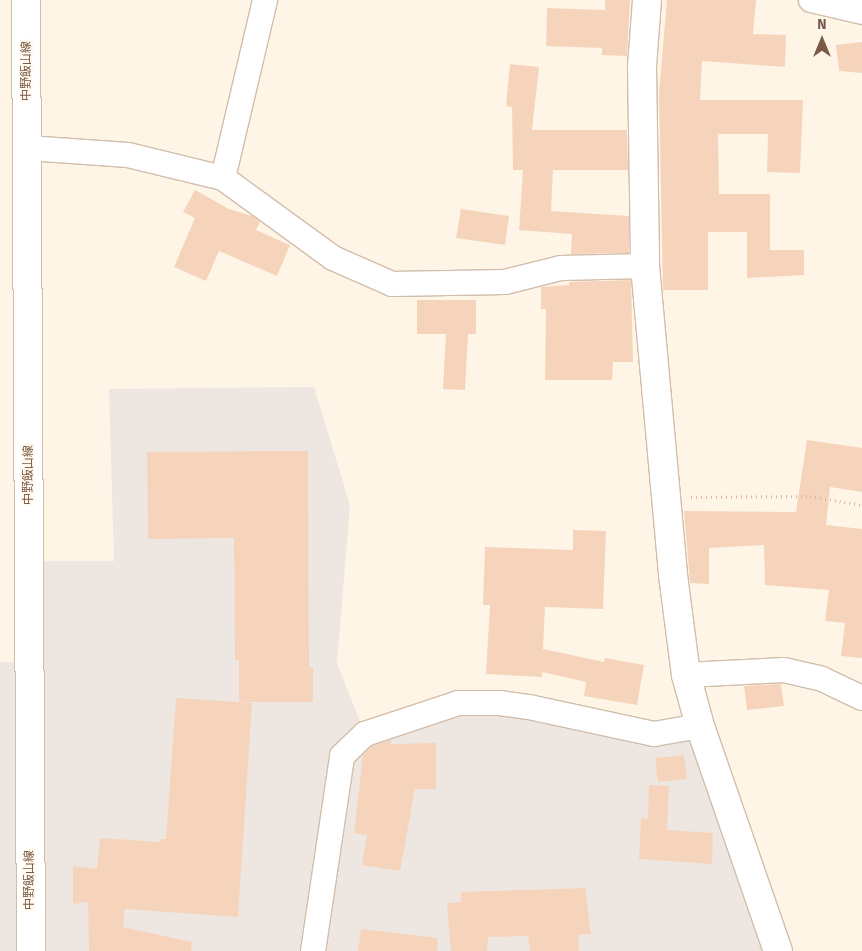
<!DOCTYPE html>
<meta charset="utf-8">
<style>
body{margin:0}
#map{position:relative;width:862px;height:951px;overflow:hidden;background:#fef5e7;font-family:"Fira Sans","Noto Sans JP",sans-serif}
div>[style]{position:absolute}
.industrial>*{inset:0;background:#eee7e1}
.building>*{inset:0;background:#f6d4bc}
.path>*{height:3px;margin-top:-1.5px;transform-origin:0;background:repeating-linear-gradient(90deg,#dcb79e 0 1px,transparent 0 5px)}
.roads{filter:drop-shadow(1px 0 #d2bdab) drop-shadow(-1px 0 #d2bdab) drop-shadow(0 1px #d2bdab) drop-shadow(0 -1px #d2bdab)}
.street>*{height:24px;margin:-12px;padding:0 12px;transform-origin:12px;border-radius:12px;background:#fff}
.secondary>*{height:28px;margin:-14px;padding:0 14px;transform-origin:14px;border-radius:14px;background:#fff}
span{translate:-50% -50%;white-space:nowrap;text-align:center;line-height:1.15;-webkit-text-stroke:4px #fff9ef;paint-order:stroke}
.street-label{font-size:12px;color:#7b5b48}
.north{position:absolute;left:797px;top:15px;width:50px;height:50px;-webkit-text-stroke:4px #fff9ef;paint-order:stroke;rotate:0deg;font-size:14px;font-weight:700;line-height:20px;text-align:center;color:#7b5b48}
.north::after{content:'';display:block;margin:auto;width:18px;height:22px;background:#7b5b48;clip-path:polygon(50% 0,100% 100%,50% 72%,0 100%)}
</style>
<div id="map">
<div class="industrial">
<div style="clip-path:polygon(314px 387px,350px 505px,337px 663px,365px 734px,458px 703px,654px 734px,700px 726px,778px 951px,0 951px,0 662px,29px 662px,29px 561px,114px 561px,109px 389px)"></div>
</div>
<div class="building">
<div style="clip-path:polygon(605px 0,630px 0,627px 56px,602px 55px,602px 48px,546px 46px,547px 8px,605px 10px)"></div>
<div style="clip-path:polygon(667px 0,756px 0,753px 34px,786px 35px,785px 67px,702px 61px,700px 100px,803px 100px,800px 173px,767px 172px,768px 134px,718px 134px,719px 194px,770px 194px,770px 250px,804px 250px,804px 275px,747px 278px,747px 232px,708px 232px,708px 290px,663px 290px,659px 93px)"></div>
<div style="clip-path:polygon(862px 42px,862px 73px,839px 71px,836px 45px)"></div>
<div style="clip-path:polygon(510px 64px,539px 67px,532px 130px,627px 130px,628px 170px,553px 170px,551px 211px,629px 216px,629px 253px,571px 254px,572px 234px,519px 230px,523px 170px,513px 170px,512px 107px,506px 106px)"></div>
<div style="clip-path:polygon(195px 190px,229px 209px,252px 216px,260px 222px,256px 230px,290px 245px,277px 276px,219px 251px,206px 281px,174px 267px,195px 218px,183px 212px)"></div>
<div style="clip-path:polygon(461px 209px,509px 216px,505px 245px,456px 238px)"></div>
<div style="clip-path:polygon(631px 280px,633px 362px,613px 362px,612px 380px,545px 380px,546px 309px,541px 309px,541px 287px,569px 285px,569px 282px)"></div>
<div style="clip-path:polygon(417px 300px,476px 300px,476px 334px,468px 334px,465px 390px,443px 389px,446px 334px,417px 334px)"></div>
<div style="clip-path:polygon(807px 440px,862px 448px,862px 492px,830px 487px,826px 525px,862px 529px,862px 658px,841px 656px,845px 623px,825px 621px,829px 590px,765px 585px,764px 545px,709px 548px,709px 584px,690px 583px,684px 511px,796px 512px)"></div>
<div style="clip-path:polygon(308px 451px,309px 667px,313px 667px,313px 702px,239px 702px,239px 660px,235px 660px,234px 538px,148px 539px,147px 452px)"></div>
<div style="clip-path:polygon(573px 530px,606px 531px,603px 609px,545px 607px,543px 649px,604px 662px,605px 658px,644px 665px,637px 705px,584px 696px,586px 682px,542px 672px,542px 677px,486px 674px,490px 605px,483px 605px,485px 547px,573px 550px)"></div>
<div style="clip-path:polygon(781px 684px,784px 706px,747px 710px,744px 686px)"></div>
<div style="clip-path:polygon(176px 698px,252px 703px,238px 917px,125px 909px,123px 927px,192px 942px,191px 951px,89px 951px,88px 902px,73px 904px,73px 866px,97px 869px,100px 838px,160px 842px,160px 839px,166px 839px)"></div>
<div style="clip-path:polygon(391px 740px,391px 744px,436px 743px,436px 789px,415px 789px,400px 871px,362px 865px,367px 835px,354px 833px,363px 755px,372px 746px)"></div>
<div style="clip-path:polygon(684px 755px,687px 779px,658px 782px,655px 758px)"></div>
<div style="clip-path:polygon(649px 785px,669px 786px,667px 830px,713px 833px,712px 864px,639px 859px,641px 818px,648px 819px)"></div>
<div style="clip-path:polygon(585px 888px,591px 934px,578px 935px,579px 951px,530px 951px,528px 936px,488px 937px,487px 951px,451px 951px,447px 903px,461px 902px,461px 892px)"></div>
<div style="clip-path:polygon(361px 929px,438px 938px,437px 951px,358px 951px)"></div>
</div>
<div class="path">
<div style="left:691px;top:497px;width:119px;rotate:-0.5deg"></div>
<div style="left:810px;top:496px;width:53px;rotate:9.8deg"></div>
</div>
<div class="roads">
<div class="street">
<div style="left:811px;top:0;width:52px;rotate:13.2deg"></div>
<div style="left:28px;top:148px;width:100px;rotate:4deg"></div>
<div style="left:128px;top:155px;width:98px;rotate:13.6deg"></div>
<div style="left:223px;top:178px;width:136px;rotate:36deg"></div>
<div style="left:333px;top:258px;width:64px;rotate:23.8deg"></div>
<div style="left:392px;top:284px;width:113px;rotate:-1deg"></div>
<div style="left:505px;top:282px;width:58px;rotate:-14deg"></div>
<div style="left:561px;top:268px;width:84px;rotate:-1.4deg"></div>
<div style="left:223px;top:178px;width:183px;rotate:-76.7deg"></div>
<div style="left:686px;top:675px;width:98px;rotate:-2.9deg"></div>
<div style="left:784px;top:670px;width:39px;rotate:13deg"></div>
<div style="left:822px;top:679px;width:44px;rotate:25.4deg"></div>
<div style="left:313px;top:951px;width:197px;rotate:-81.5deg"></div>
<div style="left:342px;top:756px;width:32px;rotate:-44deg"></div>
<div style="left:365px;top:734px;width:98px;rotate:-18.4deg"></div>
<div style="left:458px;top:703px;width:42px"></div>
<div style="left:500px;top:703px;width:29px;rotate:8deg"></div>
<div style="left:529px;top:707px;width:128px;rotate:12.2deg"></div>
<div style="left:654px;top:734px;width:47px;rotate:-9.9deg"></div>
</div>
<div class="secondary">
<div style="left:26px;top:0;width:951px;rotate:89.7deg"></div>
<div style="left:647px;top:0;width:67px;rotate:94.3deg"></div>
<div style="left:642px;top:67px;width:199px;rotate:89.1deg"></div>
<div style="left:645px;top:266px;width:310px;rotate:84.8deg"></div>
<div style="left:673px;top:575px;width:101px;rotate:82.6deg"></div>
<div style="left:686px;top:675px;width:53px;rotate:74.6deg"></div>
<div style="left:700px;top:726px;width:238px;rotate:70.9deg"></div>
</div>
</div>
<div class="street-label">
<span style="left:27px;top:71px;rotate:-90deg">中野飯山線</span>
<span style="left:29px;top:475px;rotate:-90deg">中野飯山線</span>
<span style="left:30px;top:880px;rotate:-90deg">中野飯山線</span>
</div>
<div class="north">N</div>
</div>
